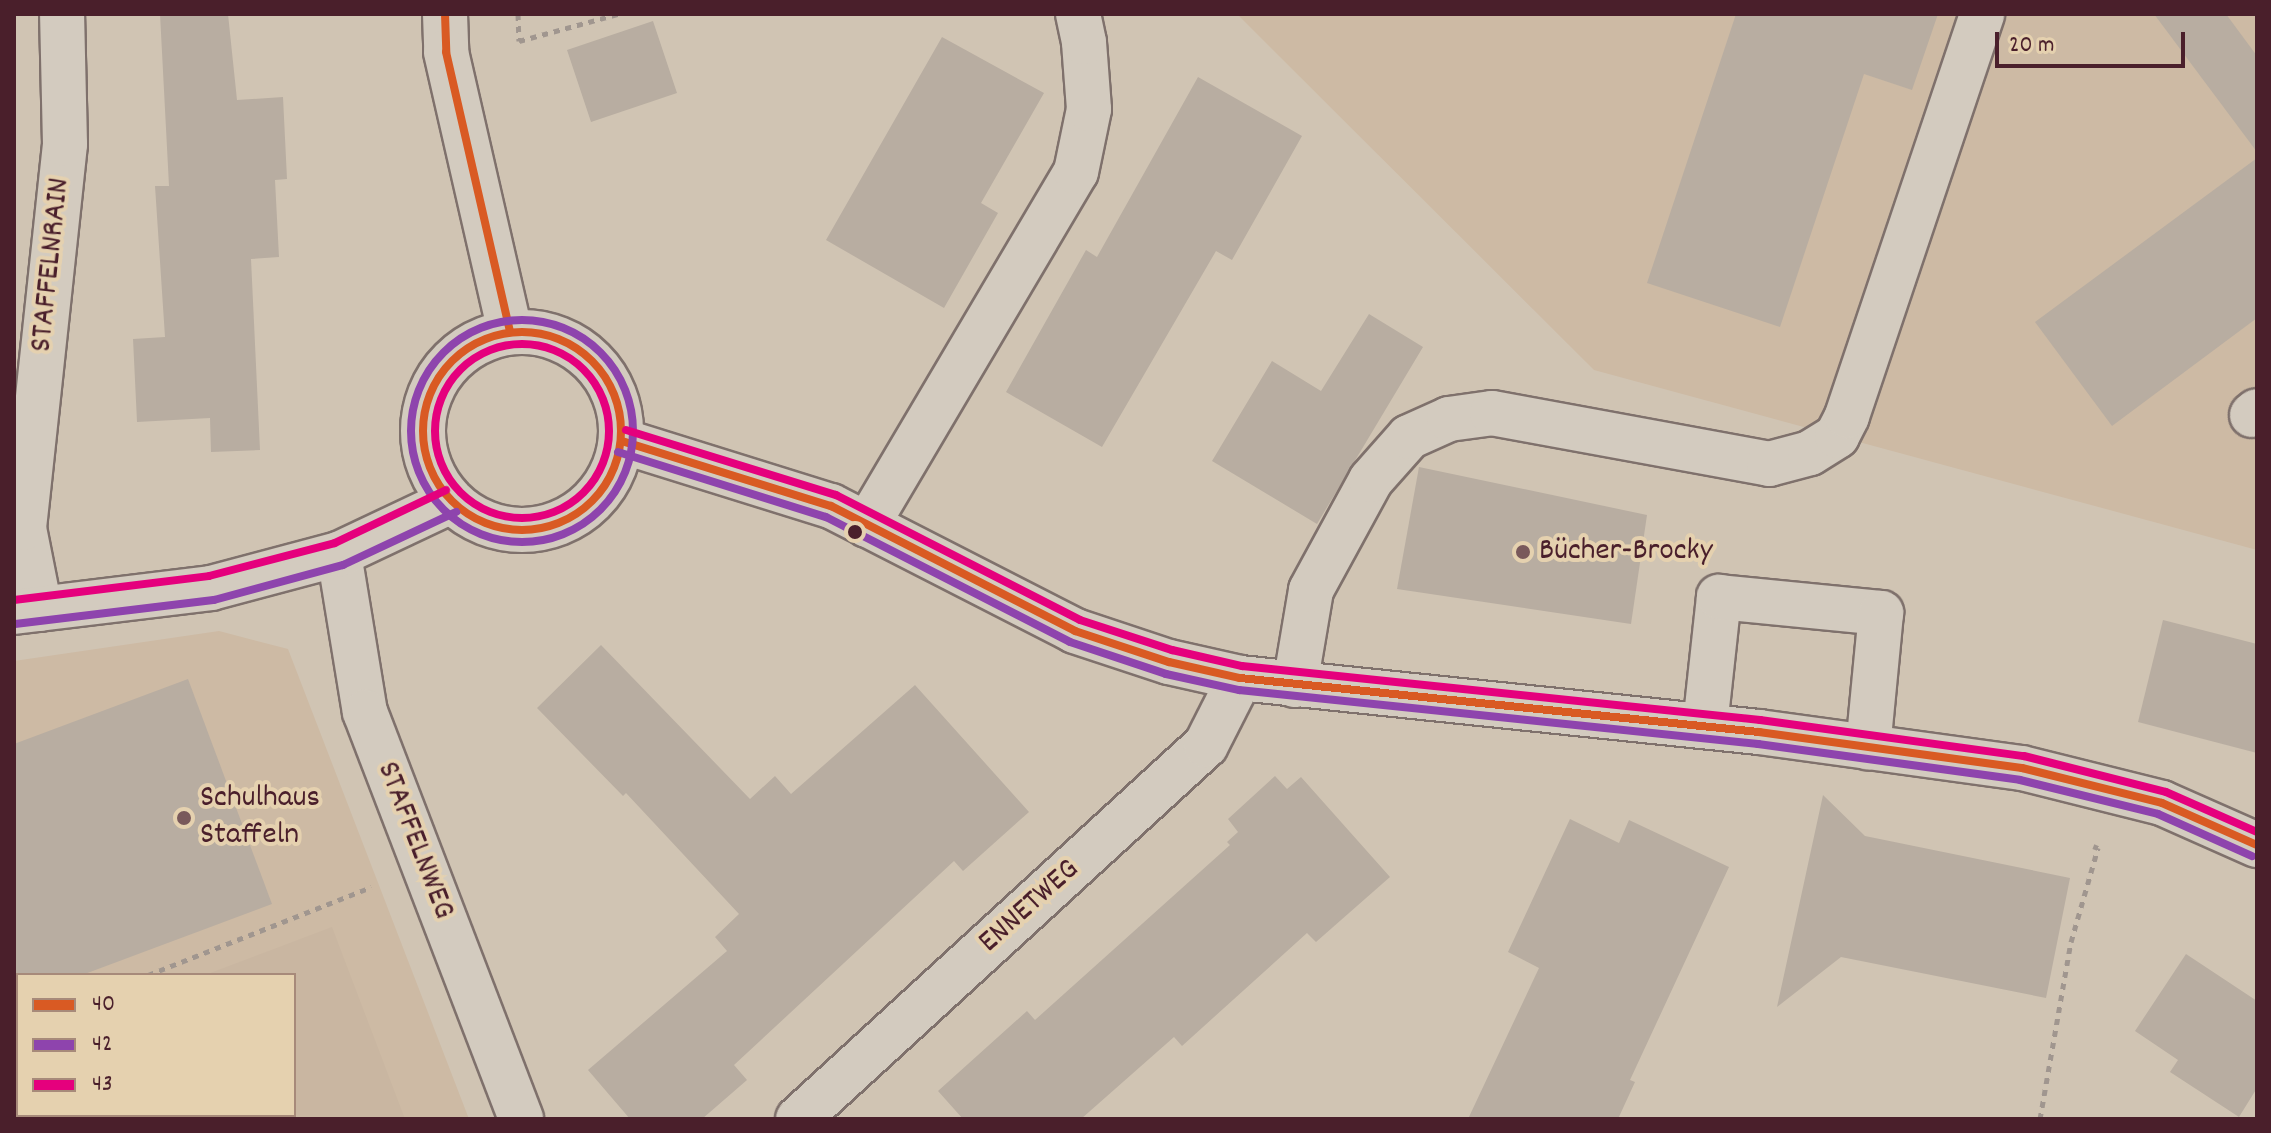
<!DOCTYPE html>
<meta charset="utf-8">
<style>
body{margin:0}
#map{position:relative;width:2271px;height:1133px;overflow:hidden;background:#d0c4b3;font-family:Dekko,sans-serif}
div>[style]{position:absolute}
.built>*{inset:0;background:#cdbaa4}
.green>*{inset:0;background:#c9b6a1}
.building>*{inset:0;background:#b8ada1}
.path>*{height:5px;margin-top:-2.5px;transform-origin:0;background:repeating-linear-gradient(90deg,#a0968f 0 6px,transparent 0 12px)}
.roads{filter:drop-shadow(2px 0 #7f716c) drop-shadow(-2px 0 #7f716c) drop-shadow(0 2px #7f716c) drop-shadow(0 -2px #7f716c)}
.minor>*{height:44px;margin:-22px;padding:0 22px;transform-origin:22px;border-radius:22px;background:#d3cbbf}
.minor>.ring{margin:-22px;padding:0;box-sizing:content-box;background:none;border:44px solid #d3cbbf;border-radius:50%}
.bus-1>*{height:8px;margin:-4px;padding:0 4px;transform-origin:4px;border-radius:4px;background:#d95a23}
.bus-1>.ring{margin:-4px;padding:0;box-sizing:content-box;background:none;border:8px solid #d95a23;border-radius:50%}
.bus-2>*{height:8px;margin:-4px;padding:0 4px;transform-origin:4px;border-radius:4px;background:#8e44ad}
.bus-2>.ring{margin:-4px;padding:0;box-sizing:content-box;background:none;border:8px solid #8e44ad;border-radius:50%}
.bus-3>*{height:8px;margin:-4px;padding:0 4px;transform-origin:4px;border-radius:4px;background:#e5007d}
.bus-3>.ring{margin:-4px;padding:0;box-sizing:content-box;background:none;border:8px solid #e5007d;border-radius:50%}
.dots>*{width:22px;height:22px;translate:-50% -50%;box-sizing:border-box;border:4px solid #e5d1af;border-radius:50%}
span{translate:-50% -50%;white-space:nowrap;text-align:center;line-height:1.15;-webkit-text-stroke:8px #e5d1af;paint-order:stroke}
.street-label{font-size:32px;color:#4a1f2b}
.poi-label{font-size:32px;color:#4a1f2b}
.left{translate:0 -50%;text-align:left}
.frame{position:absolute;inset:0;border:16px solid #4a1f2b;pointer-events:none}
.legend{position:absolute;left:16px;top:973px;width:280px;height:144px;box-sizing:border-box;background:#e5d1af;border:2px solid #a78a7a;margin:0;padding:10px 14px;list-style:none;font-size:24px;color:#4a1f2b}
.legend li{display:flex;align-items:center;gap:16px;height:40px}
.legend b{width:40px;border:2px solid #a78a7a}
.scale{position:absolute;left:1995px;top:32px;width:190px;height:36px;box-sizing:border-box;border:4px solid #4a1f2b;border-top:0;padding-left:10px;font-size:24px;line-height:28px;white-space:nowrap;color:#4a1f2b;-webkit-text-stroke:6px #e5d1af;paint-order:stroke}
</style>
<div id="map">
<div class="built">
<div style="clip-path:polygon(1237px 14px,2257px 14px,2257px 550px,1594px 370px)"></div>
<div style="clip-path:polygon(evenodd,219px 631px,288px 649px,469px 1119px,14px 1119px,14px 661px,219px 631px,18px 975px,294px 975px,294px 1115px,18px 1115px,18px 975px)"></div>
</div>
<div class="green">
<div style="clip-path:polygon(332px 927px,405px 1119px,136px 1119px,134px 1115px,294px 1115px,294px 975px,205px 975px)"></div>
</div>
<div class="building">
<div style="clip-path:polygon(160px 14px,228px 14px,237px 100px,283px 97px,287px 179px,275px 180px,279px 257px,251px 259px,260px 450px,211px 452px,210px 418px,137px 422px,133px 339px,165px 337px,155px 186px,169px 186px)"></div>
<div style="clip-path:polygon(1736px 14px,1938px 14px,1912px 90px,1864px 74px,1780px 327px,1647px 283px)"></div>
<div style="clip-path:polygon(2154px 14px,2226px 14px,2257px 56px,2257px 152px)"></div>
<div style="clip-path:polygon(653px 21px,677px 93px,591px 122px,567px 50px)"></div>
<div style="clip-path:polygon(942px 37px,1044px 93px,981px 203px,998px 213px,944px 308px,826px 240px)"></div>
<div style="clip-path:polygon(1198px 77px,1302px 136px,1232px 260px,1216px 251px,1102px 447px,1006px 392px,1086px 250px,1097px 257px)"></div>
<div style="clip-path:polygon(2257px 158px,2257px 318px,2112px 426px,2035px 322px)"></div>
<div style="clip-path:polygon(1369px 314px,1423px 347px,1317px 524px,1212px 461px,1272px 361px,1321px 391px)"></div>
<div style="clip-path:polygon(1419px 467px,1647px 515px,1631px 624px,1397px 589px)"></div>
<div style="clip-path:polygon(2163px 620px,2257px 644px,2257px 753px,2138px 722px)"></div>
<div style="clip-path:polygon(601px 645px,750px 799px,775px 776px,791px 794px,915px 685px,1029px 812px,963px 871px,954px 861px,734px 1065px,747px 1080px,702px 1119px,630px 1119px,588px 1070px,727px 951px,715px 937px,739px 914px,626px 793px,623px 796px,537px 708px)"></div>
<div style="clip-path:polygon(188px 679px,272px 904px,82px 975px,14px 975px,14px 744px)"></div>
<div style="clip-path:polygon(1275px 776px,1287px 789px,1301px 777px,1390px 877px,1316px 942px,1307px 933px,1182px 1046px,1174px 1037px,1081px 1119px,963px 1119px,938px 1091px,1027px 1011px,1035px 1020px,1230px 845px,1227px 842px,1238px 832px,1228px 819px)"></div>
<div style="clip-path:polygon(1823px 795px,1865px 836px,2070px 878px,2046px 998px,1841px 957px,1777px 1007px)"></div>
<div style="clip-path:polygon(1570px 819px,1619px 843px,1629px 820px,1729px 867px,1630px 1080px,1635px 1082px,1618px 1119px,1468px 1119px,1539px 968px,1508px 952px)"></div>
<div style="clip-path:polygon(2186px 954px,2257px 1001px,2257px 1088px,2239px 1117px,2170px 1072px,2178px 1060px,2135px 1031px)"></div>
</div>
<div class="path">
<div style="left:518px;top:14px;width:27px;rotate:88deg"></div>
<div style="left:519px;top:41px;width:103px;rotate:-15.3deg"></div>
<div style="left:148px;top:975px;width:240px;rotate:-21.5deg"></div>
<div style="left:14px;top:1027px;width:4px;rotate:-27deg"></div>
<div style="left:2040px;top:1119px;width:180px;rotate:-80.1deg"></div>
<div style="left:2071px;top:942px;width:98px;rotate:-74deg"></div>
<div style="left:2098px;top:848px;width:5px;rotate:-158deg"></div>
</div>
<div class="roads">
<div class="minor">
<div style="left:445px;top:14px;width:38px;rotate:88deg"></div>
<div style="left:446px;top:52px;width:286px;rotate:77.1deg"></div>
<div class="ring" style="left:423px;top:332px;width:154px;height:154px"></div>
<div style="left:2252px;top:415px;width:6px;rotate:-39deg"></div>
<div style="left:622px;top:441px;width:219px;rotate:17.3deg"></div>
<div style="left:831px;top:506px;width:274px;rotate:27.1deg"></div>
<div style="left:1075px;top:631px;width:99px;rotate:18.3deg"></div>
<div style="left:1169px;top:662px;width:73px;rotate:12.7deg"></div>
<div style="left:1240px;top:678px;width:522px;rotate:5.94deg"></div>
<div style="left:1759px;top:732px;width:265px;rotate:7.8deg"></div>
<div style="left:2022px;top:768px;width:144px;rotate:14deg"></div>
<div style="left:2162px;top:803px;width:104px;rotate:23.9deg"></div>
<div style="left:867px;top:525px;width:410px;rotate:-59.4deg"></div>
<div style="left:1076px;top:172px;width:64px;rotate:-78.3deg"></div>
<div style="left:1089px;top:109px;width:67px;rotate:-94.3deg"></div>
<div style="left:1084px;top:42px;width:29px;rotate:-102deg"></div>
<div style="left:339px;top:554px;width:160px;rotate:80.7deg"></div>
<div style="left:365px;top:712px;width:436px;rotate:69deg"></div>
<div style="left:40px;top:609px;width:83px;rotate:-101.2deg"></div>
<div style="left:24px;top:528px;width:386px;rotate:-83.9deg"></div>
<div style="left:65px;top:144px;width:130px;rotate:-91.3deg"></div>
<div style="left:14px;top:612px;width:198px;rotate:-6.9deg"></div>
<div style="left:211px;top:588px;width:132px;rotate:-14.9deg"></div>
<div style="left:339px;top:554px;width:124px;rotate:-25.3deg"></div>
<div style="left:1295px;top:685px;width:96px;rotate:-80.4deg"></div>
<div style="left:1311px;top:590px;width:125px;rotate:-61.4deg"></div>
<div style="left:1371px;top:480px;width:57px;rotate:-48.5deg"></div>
<div style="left:1409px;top:437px;width:44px;rotate:-24.2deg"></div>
<div style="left:1449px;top:419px;width:43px;rotate:-7.9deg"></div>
<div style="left:1492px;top:413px;width:282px;rotate:10.4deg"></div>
<div style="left:1769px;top:464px;width:42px;rotate:-15deg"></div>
<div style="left:1810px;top:453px;width:32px;rotate:-32deg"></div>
<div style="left:1837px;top:436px;width:22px;rotate:-63deg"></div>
<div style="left:1847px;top:416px;width:424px;rotate:-71.4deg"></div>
<div style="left:1705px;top:726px;width:130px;rotate:-83.8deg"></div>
<div style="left:1719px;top:597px;width:163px;rotate:5.6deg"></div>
<div style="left:1881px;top:613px;width:135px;rotate:95.5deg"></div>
<div style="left:798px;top:1119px;width:553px;rotate:-42.51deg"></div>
<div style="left:1206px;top:745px;width:75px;rotate:-63.1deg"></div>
</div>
</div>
<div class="bus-1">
<div style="left:445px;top:14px;width:38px;rotate:88deg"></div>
<div style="left:446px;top:52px;width:286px;rotate:77.1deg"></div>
<div class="ring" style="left:423px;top:332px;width:190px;height:190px"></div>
<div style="left:622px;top:441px;width:219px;rotate:17.3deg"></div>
<div style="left:831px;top:506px;width:274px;rotate:27.1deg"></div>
<div style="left:1075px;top:631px;width:99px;rotate:18.3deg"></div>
<div style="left:1169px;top:662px;width:73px;rotate:12.7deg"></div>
<div style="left:1240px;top:678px;width:522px;rotate:5.94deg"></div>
<div style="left:1759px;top:732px;width:265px;rotate:7.8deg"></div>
<div style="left:2022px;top:768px;width:144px;rotate:14deg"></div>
<div style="left:2162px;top:803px;width:104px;rotate:23.9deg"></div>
</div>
<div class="bus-2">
<div class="ring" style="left:411px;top:320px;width:214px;height:214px"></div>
<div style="left:618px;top:452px;width:218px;rotate:17.4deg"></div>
<div style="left:826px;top:517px;width:274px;rotate:27.1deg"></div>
<div style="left:1070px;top:642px;width:101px;rotate:18.4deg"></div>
<div style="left:1166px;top:674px;width:75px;rotate:12.4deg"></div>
<div style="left:1239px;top:690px;width:522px;rotate:5.94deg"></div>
<div style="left:1758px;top:744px;width:264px;rotate:7.8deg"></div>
<div style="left:2020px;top:780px;width:142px;rotate:13.8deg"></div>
<div style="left:2158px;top:814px;width:103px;rotate:24.1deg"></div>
<div style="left:15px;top:624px;width:200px;rotate:-6.9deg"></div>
<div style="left:214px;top:600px;width:134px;rotate:-15.2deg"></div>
<div style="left:343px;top:565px;width:125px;rotate:-25.1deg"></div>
</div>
<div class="bus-3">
<div class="ring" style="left:435px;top:344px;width:166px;height:166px"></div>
<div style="left:626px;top:430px;width:220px;rotate:17.2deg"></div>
<div style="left:836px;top:495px;width:274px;rotate:27.1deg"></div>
<div style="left:1080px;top:620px;width:97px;rotate:18.1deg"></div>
<div style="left:1172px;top:650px;width:72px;rotate:12.9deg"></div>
<div style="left:1242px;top:666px;width:521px;rotate:5.95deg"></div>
<div style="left:1760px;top:720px;width:266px;rotate:7.8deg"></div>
<div style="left:2024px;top:756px;width:146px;rotate:14.2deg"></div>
<div style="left:2166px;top:792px;width:99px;rotate:23.7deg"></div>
<div style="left:14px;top:600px;width:196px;rotate:-7deg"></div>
<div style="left:209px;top:576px;width:130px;rotate:-14.7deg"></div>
<div style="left:335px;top:543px;width:123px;rotate:-25.5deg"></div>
</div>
<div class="dots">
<div style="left:855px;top:532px;background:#4a1f2b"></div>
<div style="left:1523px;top:552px;background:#79595b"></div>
<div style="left:184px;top:818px;background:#79595b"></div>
</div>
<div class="street-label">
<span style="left:52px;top:265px;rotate:-84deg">STAFFELNRAIN</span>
<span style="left:414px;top:841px;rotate:69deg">STAFFELNWEG</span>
<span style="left:1030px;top:907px;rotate:-42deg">ENNETWEG</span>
</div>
<div class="poi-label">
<span class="left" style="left:1539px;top:552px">Bücher-Brocky</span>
<span class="left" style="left:200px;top:818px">Schulhaus<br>Staffeln</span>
</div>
<div class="frame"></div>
<ul class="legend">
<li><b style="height:10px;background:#d95a23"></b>40</li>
<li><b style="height:10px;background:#8e44ad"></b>42</li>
<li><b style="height:10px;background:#e5007d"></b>43</li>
</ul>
<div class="scale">20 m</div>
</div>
